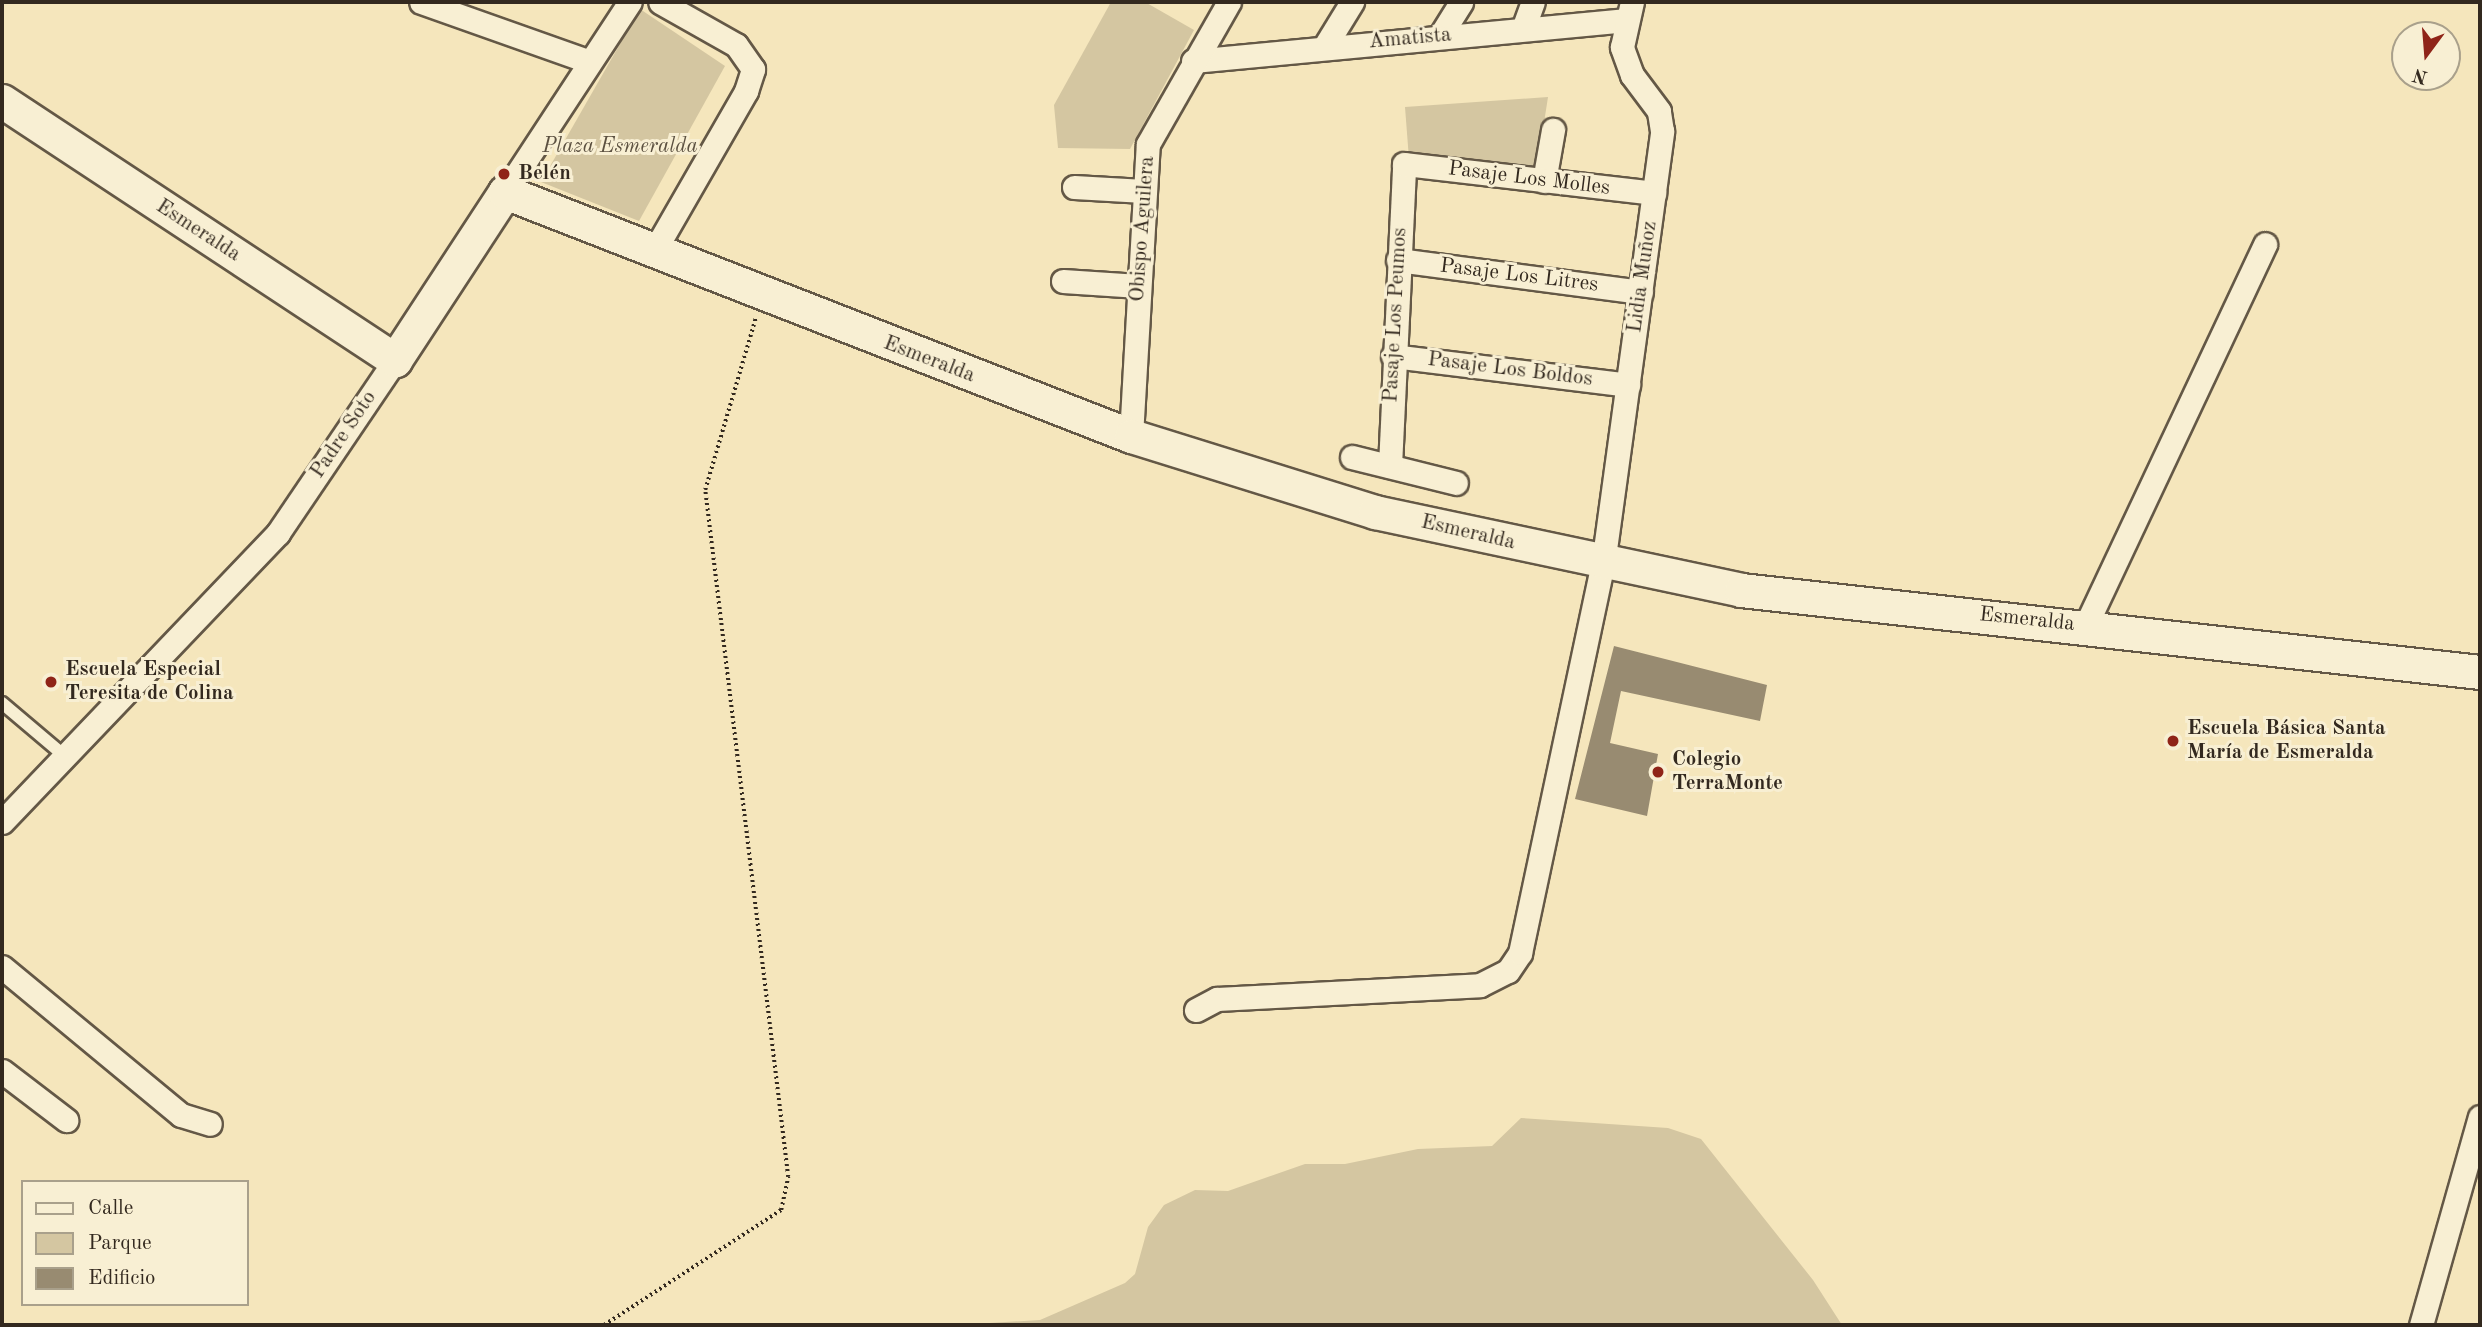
<!DOCTYPE html>
<meta charset="utf-8">
<style>
body{margin:0}
#map{position:relative;width:2482px;height:1327px;overflow:hidden;background:#f5e6bc;font-family:"Old Standard TT",serif}
div>[style]{position:absolute}
.green>*{inset:0;background:#d4c6a1}
.building>*{inset:0;background:#988b71}
.path>*{height:3.5px;margin-top:-1.75px;transform-origin:0;background:repeating-linear-gradient(90deg,#33291f 0 2px,transparent 0 5.5px)}
.roads{filter:drop-shadow(2px 0 #645846) drop-shadow(-2px 0 #645846) drop-shadow(0 2px #645846) drop-shadow(0 -2px #645846)}
.lane>*{height:12px;margin:-6px;padding:0 6px;transform-origin:6px;border-radius:6px;background:#f8efd3}
.street>*{height:23px;margin:-11.5px;padding:0 11.5px;transform-origin:11.5px;border-radius:11.5px;background:#f8efd3}
.secondary>*{height:33px;margin:-16.5px;padding:0 16.5px;transform-origin:16.5px;border-radius:16.5px;background:#f8efd3}
.dots>*{width:19px;height:19px;translate:-50% -50%;box-sizing:border-box;border:4px solid #f8efd3;border-radius:50%}
span{translate:-50% -50%;white-space:nowrap;text-align:center;line-height:1.15;-webkit-text-stroke:6px #f8efd3;paint-order:stroke}
.street-label{font-size:21px;color:#33291f}
.park-label{font-size:21px;color:#5b5040;font-style:italic}
.poi-label{font-size:21px;color:#33291f;font-weight:700}
.left{translate:0 -50%;text-align:left}
.frame{position:absolute;inset:0;border:4px solid #33291f;pointer-events:none}
.legend{position:absolute;left:21px;top:1180px;width:228px;height:126px;box-sizing:border-box;background:#f8efd3;border:2px solid #a9a08b;margin:0;padding:9px 12px;list-style:none;font-size:21px;color:#33291f}
.legend li{display:flex;align-items:center;gap:14px;height:35px}
.legend b{width:35px;border:2px solid #a9a08b}
.north{position:absolute;left:2391px;top:21px;width:70px;height:70px;box-sizing:border-box;background:#f8efd3;border:2px solid #a9a08b;border-radius:50%;rotate:196deg;font-size:19px;font-weight:700;line-height:28px;text-align:center;color:#33291f}
.north::after{content:'';display:block;margin:auto;width:24px;height:32px;background:#8f2418;clip-path:polygon(50% 0,100% 100%,50% 72%,0 100%)}
</style>
<div id="map">
<div class="green">
<div style="clip-path:polygon(1111px 2px,1145px 2px,1194px 30px,1130px 149px,1058px 148px,1054px 105px)"></div>
<div style="clip-path:polygon(640px 9px,725px 66px,639px 221px,541px 182px)"></div>
<div style="clip-path:polygon(1548px 97px,1536px 174px,1409px 159px,1405px 107px)"></div>
<div style="clip-path:polygon(1521px 1118px,1668px 1128px,1701px 1139px,1813px 1280px,1842px 1325px,956px 1325px,1040px 1320px,1125px 1283px,1135px 1274px,1148px 1227px,1164px 1205px,1195px 1190px,1228px 1191px,1305px 1164px,1345px 1164px,1418px 1149px,1492px 1146px)"></div>
</div>
<div class="building">
<div style="clip-path:polygon(1614px 646px,1767px 685px,1760px 721px,1621px 691px,1610px 743px,1658px 754px,1647px 816px,1575px 799px)"></div>
</div>
<div class="path">
<div style="left:604px;top:1325px;width:211px;rotate:-33deg"></div>
<div style="left:781px;top:1210px;width:34px;rotate:-78deg"></div>
<div style="left:788px;top:1177px;width:692px;rotate:-96.89deg"></div>
<div style="left:705px;top:490px;width:180px;rotate:-73.6deg"></div>
</div>
<div class="roads">
<div class="lane">
<div style="left:2px;top:703px;width:84px;rotate:40.2deg"></div>
</div>
<div class="street">
<div style="left:421px;top:2px;width:179px;rotate:19.5deg"></div>
<div style="left:1523px;top:29px;width:29px;rotate:-70deg"></div>
<div style="left:1440px;top:36px;width:40px;rotate:-58deg"></div>
<div style="left:1325px;top:46px;width:52px;rotate:-58.5deg"></div>
<div style="left:1193px;top:61px;width:436px;rotate:-5.4deg"></div>
<div style="left:1544px;top:181px;width:52px;rotate:-80deg"></div>
<div style="left:1074px;top:187px;width:70px;rotate:3.3deg"></div>
<div style="left:505px;top:192px;width:227px;rotate:-56.7deg"></div>
<div style="left:653px;top:253px;width:187px;rotate:-60.1deg"></div>
<div style="left:746px;top:91px;width:23px;rotate:-72deg"></div>
<div style="left:753px;top:69px;width:29px;rotate:-125deg"></div>
<div style="left:736px;top:45px;width:87px;rotate:-150.5deg"></div>
<div style="left:1398px;top:260px;width:245px;rotate:7.5deg"></div>
<div style="left:1063px;top:281px;width:76px;rotate:3.8deg"></div>
<div style="left:1393px;top:356px;width:237px;rotate:7deg"></div>
<div style="left:1131px;top:436px;width:292px;rotate:-86.7deg"></div>
<div style="left:1148px;top:144px;width:163px;rotate:-60.3deg"></div>
<div style="left:1352px;top:457px;width:107px;rotate:14deg"></div>
<div style="left:1390px;top:466px;width:302px;rotate:-87.3deg"></div>
<div style="left:1404px;top:164px;width:252px;rotate:6.6deg"></div>
<div style="left:2085px;top:627px;width:423px;rotate:-64.8deg"></div>
<div style="left:2px;top:822px;width:400px;rotate:-46.3deg"></div>
<div style="left:278px;top:533px;width:209px;rotate:-55.9deg"></div>
<div style="left:2px;top:967px;width:232px;rotate:39.6deg"></div>
<div style="left:181px;top:1115px;width:30px;rotate:17deg"></div>
<div style="left:1196px;top:1010px;width:24px;rotate:-28deg"></div>
<div style="left:1217px;top:999px;width:263px;rotate:-3deg"></div>
<div style="left:1480px;top:985px;width:31px;rotate:-27deg"></div>
<div style="left:1508px;top:971px;width:22px;rotate:-56deg"></div>
<div style="left:1520px;top:953px;width:398px;rotate:-78deg"></div>
<div style="left:1603px;top:564px;width:437px;rotate:-82.2deg"></div>
<div style="left:1662px;top:131px;width:20px;rotate:-99deg"></div>
<div style="left:1659px;top:111px;width:45px;rotate:-126.9deg"></div>
<div style="left:1632px;top:75px;width:30px;rotate:-110deg"></div>
<div style="left:1622px;top:47px;width:46px;rotate:-77.5deg"></div>
<div style="left:2px;top:1071px;width:81px;rotate:37.4deg"></div>
<div style="left:2421px;top:1325px;width:216px;rotate:-74.2deg"></div>
</div>
<div class="secondary">
<div style="left:2px;top:101px;width:471px;rotate:33.4deg"></div>
<div style="left:395px;top:360px;width:201px;rotate:-56.8deg"></div>
<div style="left:505px;top:192px;width:672px;rotate:21.29deg"></div>
<div style="left:1131px;top:436px;width:256px;rotate:17.3deg"></div>
<div style="left:1375px;top:512px;width:374px;rotate:12deg"></div>
<div style="left:1741px;top:590px;width:744px;rotate:6.33deg"></div>
</div>
</div>
<div class="dots">
<div style="left:504px;top:174px;background:#8f2418"></div>
<div style="left:51px;top:682px;background:#8f2418"></div>
<div style="left:2173px;top:741px;background:#8f2418"></div>
<div style="left:1658px;top:772px;background:#8f2418"></div>
</div>
<div class="street-label">
<span style="left:1410px;top:39px;rotate:-5deg">Amatista</span>
<span style="left:1529px;top:179px;rotate:7deg">Pasaje Los Molles</span>
<span style="left:1143px;top:229px;rotate:-86deg">Obispo Aguilera</span>
<span style="left:198px;top:231px;rotate:33deg">Esmeralda</span>
<span style="left:1519px;top:276px;rotate:7deg">Pasaje Los Litres</span>
<span style="left:1643px;top:277px;rotate:-82deg">Lidia Muñoz</span>
<span style="left:1396px;top:315px;rotate:-87deg">Pasaje Los Peumos</span>
<span style="left:929px;top:360px;rotate:21deg">Esmeralda</span>
<span style="left:1510px;top:370px;rotate:7deg">Pasaje Los Boldos</span>
<span style="left:344px;top:435px;rotate:-56deg">Padre Soto</span>
<span style="left:1468px;top:533px;rotate:13deg">Esmeralda</span>
<span style="left:2027px;top:620px;rotate:6deg">Esmeralda</span>
</div>
<div class="park-label">
<span style="left:620px;top:147px">Plaza Esmeralda</span>
</div>
<div class="poi-label">
<span class="left" style="left:518px;top:174px">Belén</span>
<span class="left" style="left:65px;top:682px">Escuela Especial<br>Teresita de Colina</span>
<span class="left" style="left:2187px;top:741px">Escuela Básica Santa<br>María de Esmeralda</span>
<span class="left" style="left:1672px;top:772px">Colegio<br>TerraMonte</span>
</div>
<div class="frame"></div>
<ul class="legend">
<li><b style="height:9px;background:#f8efd3"></b>Calle</li>
<li><b style="height:19px;background:#d4c6a1"></b>Parque</li>
<li><b style="height:19px;background:#988b71"></b>Edificio</li>
</ul>
<div class="north">N</div>
</div>
